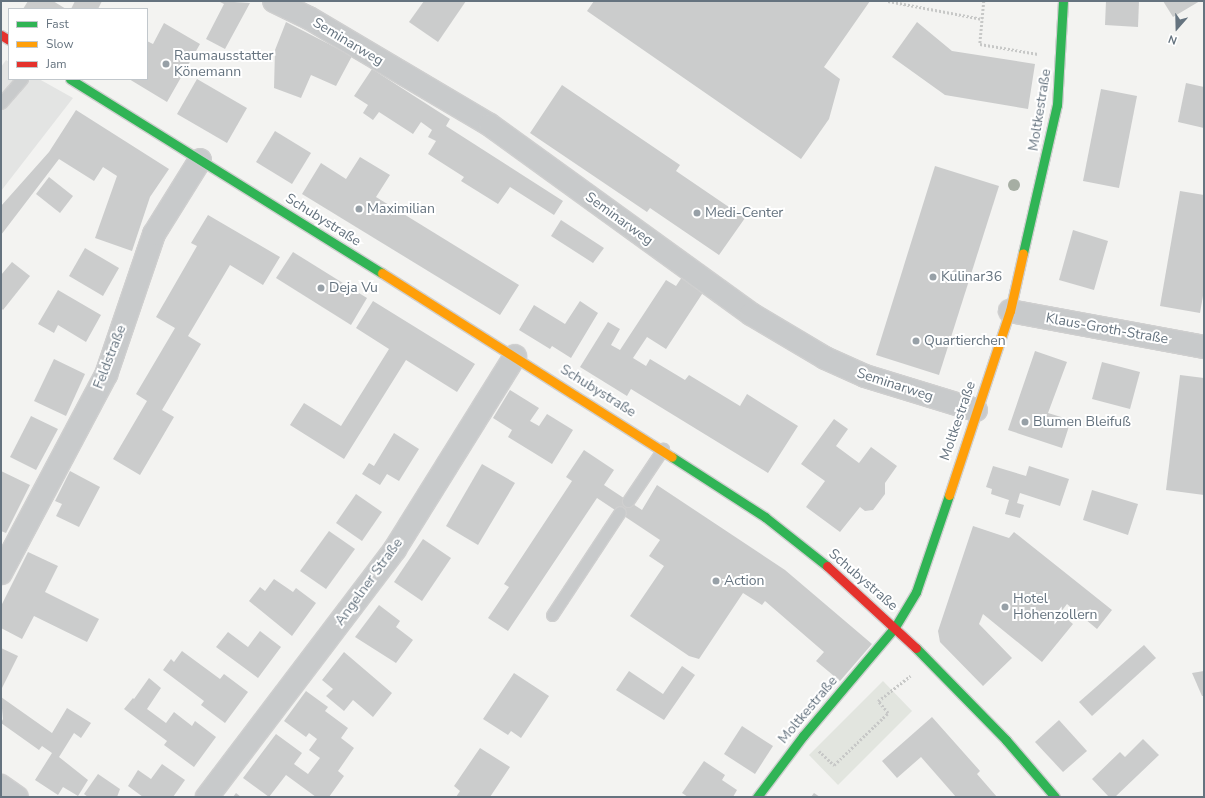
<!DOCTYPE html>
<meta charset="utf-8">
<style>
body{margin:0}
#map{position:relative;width:1205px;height:798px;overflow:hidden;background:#f3f3f1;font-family:"Nunito Sans",sans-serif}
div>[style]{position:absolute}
.built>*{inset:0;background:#e3e4e3}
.green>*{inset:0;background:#e2e5df}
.building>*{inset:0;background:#cbcccc}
.path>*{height:2.5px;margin-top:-1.25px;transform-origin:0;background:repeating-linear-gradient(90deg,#c7c8c7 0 2px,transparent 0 4px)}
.roads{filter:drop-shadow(1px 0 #cfcfcf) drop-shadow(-1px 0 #cfcfcf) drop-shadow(0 1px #cfcfcf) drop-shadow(0 -1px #cfcfcf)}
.lane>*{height:11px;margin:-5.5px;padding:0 5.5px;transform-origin:5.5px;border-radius:5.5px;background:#c8cacb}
.street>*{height:22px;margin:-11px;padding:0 11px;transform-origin:11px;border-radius:11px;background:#c8cacb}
.fast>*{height:9px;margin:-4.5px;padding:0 4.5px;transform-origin:4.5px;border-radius:4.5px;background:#30b455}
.slow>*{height:9px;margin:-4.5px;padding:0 4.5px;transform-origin:4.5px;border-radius:4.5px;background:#ff9f0a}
.jam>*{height:9px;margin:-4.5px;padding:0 4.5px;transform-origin:4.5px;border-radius:4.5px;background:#e5322d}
.trees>*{width:12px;height:12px;margin:-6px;border-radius:50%;background:#a6aea3}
.dots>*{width:11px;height:11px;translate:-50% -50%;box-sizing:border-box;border:2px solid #fff;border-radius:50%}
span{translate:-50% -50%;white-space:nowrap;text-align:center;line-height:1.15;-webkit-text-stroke:4px #fff;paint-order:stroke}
.street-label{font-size:14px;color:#65737f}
.poi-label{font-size:14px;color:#65737f}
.left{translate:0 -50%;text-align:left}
.frame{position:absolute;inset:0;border:2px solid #65737f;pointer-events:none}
.legend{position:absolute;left:8px;top:8px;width:140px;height:72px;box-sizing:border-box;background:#fff;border:1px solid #c1c7cc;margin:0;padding:5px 7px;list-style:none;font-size:12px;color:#65737f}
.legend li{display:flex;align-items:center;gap:8px;height:20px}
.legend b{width:20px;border:1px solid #c1c7cc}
.north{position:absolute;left:1157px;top:8px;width:40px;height:40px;-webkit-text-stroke:3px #fff;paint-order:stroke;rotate:200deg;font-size:11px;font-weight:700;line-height:16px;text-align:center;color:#65737f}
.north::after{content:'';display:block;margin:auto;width:14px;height:18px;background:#65737f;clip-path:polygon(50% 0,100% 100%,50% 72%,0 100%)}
</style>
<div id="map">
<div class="built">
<div style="clip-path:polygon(6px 60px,9px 62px,9px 79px,39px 79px,73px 98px,1px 191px,1px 67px)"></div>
</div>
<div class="green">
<div style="clip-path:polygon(883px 681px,912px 711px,838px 785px,809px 755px)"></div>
</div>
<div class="building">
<div style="clip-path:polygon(28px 1px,53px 1px,66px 9px,23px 9px)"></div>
<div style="clip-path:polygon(75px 1px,102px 1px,98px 9px,71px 9px)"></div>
<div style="clip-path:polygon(218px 1px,250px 3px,225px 49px,206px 39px,224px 4px)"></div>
<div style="clip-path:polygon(424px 1px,466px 1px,438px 42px,409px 22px)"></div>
<div style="clip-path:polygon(594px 1px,870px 1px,824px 67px,840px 79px,829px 119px,801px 159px,587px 11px)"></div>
<div style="clip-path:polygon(1106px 1px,1139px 1px,1138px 27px,1105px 25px)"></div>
<div style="clip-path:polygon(1163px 1px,1200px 1px,1173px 17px)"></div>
<div style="clip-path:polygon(286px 22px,352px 56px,336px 86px,311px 75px,301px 98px,274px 88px,275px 50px)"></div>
<div style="clip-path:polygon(917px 22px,952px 51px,1035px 64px,1028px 109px,945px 95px,892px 57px)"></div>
<div style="clip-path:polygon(164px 23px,200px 44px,167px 102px,129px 79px,147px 79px,147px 41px,153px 44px)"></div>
<div style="clip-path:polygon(372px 69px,450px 119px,446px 126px,563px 201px,554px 215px,510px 187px,498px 204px,461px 181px,464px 177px,428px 154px,436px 141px,428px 137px,432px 130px,421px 122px,413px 134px,379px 112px,373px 120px,363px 113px,368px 105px,354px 96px)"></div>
<div style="clip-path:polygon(197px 79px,247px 108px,227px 143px,177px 114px)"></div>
<div style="clip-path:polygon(1186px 83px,1204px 87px,1204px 128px,1178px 122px)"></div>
<div style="clip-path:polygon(562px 85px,680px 165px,676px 171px,745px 218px,719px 255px,650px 208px,647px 212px,530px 133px)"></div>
<div style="clip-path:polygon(1101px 89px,1137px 96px,1119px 188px,1083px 181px)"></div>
<div style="clip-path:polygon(76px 110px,169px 169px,150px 197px,132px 251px,95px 238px,117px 176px,103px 167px,94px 181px,59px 159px,1px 235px,1px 206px,49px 152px)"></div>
<div style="clip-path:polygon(275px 131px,311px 153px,292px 184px,256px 162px)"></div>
<div style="clip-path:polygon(360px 157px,390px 175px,376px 197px,519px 285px,500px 315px,302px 194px,321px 163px,346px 179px)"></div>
<div style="clip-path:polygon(935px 166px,999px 186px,939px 375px,876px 355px)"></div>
<div style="clip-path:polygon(49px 177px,73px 196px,60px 213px,36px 194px)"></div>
<div style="clip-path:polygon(1180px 191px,1204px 195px,1204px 290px,1200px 313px,1160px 306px)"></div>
<div style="clip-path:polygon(208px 215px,280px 257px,263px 285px,230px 265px,188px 336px,201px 344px,162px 410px,174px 417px,140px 475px,113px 459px,147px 401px,136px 394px,175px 328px,156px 317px,197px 246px,191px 243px)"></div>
<div style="clip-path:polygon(561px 220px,604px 248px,593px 263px,551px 236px)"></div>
<div style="clip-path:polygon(1073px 230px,1108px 241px,1094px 290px,1059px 280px)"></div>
<div style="clip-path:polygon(85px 248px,119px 268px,103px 296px,69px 276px)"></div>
<div style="clip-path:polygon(293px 252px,367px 298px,351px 325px,276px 278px)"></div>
<div style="clip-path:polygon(12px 262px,30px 276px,3px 310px,1px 308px,1px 275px)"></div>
<div style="clip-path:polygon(684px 274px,706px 288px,666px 349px,647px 337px,633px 358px,646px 366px,650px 359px,685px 380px,689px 375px,740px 406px,747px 394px,798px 426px,768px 473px,631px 389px,627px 396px,580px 367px,608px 322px,620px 329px,611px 345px,620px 350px,666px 280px,676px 286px)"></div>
<div style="clip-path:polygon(58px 290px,101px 315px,86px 342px,58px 325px,54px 333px,38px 324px)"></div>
<div style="clip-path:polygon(373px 301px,475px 364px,457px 392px,406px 360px,344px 459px,290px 425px,304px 403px,341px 426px,389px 349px,356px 328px)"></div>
<div style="clip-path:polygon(580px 301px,598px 313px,571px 358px,552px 346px,550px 349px,519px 330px,534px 305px,565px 324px)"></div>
<div style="clip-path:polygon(1035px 351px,1067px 362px,1048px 413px,1071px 420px,1062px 448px,1008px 430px)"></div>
<div style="clip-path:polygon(54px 359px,85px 374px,66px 416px,34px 401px)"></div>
<div style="clip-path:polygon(1102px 362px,1140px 372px,1130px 409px,1092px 399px)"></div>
<div style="clip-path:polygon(1180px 375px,1204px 378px,1204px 495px,1166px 490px)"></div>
<div style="clip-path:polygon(510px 390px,539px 408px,530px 421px,539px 426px,547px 414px,573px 430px,552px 464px,508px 437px,512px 430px,493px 418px)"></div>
<div style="clip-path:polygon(31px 416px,58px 429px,36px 470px,10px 457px)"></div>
<div style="clip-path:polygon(834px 419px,848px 429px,836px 446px,859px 463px,871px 447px,897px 466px,885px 483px,885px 494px,873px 510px,865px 511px,860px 507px,840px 532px,806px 507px,825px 481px,801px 464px)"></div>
<div style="clip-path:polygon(394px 433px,419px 449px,399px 481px,387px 474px,380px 485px,362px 474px,369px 463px,374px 466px)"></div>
<div style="clip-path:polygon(584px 450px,614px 470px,604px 485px,642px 510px,657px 485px,785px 570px,872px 644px,840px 681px,816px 661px,824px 652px,765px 601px,762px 605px,743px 593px,699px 659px,689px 656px,630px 616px,664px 566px,649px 556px,660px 540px,597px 498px,508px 631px,488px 618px,509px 587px,504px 584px,572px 481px,566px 477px)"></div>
<div style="clip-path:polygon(482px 464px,515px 483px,478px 545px,446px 526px)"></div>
<div style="clip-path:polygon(993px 466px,1026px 476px,1029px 466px,1069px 479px,1060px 506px,1020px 493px,1017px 503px,1024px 505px,1020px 518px,1005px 514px,1009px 500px,991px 494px,992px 489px,986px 487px)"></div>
<div style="clip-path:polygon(1px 471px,30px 485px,6px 533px,1px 531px)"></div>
<div style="clip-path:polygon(70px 471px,100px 487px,79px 527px,56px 516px,62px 504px,55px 501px)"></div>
<div style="clip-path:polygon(1092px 490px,1138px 504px,1128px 535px,1083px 520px)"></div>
<div style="clip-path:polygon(356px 494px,382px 512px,362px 541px,336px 523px)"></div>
<div style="clip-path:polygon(973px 526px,1009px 538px,1014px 532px,1112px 610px,1097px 629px,1067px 604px,1060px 613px,1073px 624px,1042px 662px,983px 614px,979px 624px,1012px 658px,983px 686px,940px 642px,938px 631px)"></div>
<div style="clip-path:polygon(329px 531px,355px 549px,326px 589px,300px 571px)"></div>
<div style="clip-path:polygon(423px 539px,451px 558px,422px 601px,394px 582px)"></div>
<div style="clip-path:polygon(28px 552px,58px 566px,45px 592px,99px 619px,87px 642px,34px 616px,22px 639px,1px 628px,1px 606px)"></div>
<div style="clip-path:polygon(274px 579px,293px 592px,296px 588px,316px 603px,292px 636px,249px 601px,260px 587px,265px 591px)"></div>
<div style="clip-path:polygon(379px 605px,400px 621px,396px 627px,413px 640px,396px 663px,355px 637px)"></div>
<div style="clip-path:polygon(260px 631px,281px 647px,258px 678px,216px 647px,228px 632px,248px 647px)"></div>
<div style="clip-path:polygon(1144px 645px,1156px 658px,1092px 716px,1079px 702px)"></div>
<div style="clip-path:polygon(1px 648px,18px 656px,1px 690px)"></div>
<div style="clip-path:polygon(182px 651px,220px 679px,224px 674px,248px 692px,225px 723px,201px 705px,204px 701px,163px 670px,171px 659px,174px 662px)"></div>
<div style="clip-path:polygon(344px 652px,392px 693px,373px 717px,353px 700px,344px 711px,326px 696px,333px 689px,322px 680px)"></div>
<div style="clip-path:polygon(682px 666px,695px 675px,664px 720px,616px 690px,629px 671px,663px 694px)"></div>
<div style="clip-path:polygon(1204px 671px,1204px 696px,1202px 696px,1192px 673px)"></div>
<div style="clip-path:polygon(514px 673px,549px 696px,521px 738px,511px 731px,508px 735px,483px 719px)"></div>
<div style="clip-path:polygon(149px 678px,161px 688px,147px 709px,166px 723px,174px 712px,192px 726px,195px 721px,216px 737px,194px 767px,164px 745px,167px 741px,124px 709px,133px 698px,134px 699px)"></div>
<div style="clip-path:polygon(306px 691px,328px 707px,325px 711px,348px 728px,341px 738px,354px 748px,338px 771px,344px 776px,329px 797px,316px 797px,286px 775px,269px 797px,243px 778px,276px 734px,302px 753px,294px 764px,308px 774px,320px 758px,309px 750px,317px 739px,309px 733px,306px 737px,284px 721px)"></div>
<div style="clip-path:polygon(1px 697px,52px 733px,67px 708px,91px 723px,81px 738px,74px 733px,59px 757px,88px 780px,78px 796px,63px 787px,58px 795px,35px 780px,52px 753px,42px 746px,39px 750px,1px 723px,3px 719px)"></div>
<div style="clip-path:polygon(932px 717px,980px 771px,977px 774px,997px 797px,956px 797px,921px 757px,897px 778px,882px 761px)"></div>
<div style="clip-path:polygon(1059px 720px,1087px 751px,1063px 772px,1035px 742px)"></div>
<div style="clip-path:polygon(742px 726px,773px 746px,755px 774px,724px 754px)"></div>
<div style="clip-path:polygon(1143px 739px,1159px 755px,1115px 797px,1109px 797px,1092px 779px,1120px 752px,1125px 757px)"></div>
<div style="clip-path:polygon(480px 748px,510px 767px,490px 797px,456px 797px,460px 791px,454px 786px)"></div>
<div style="clip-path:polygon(704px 761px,725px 775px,722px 780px,737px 790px,733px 797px,688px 797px,682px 793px)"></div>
<div style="clip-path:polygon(162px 764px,185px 780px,173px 797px,143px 797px,128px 786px,138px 770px,151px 779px)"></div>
<div style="clip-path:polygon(98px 774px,120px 789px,117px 797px,88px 797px,84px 794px)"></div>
<div style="clip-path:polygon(236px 793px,241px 797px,233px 797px)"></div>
<div style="clip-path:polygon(814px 793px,820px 797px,811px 797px)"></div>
</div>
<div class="path">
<div style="left:888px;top:1px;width:96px;rotate:10.8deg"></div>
<div style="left:984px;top:1px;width:43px;rotate:95.3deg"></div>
<div style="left:980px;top:44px;width:59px;rotate:9.8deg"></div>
<div style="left:819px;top:751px;width:21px;rotate:43deg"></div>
<div style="left:834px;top:765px;width:75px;rotate:-43.9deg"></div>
<div style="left:888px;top:713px;width:16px;rotate:-130deg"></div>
<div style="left:878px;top:701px;width:41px;rotate:-38deg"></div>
</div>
<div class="roads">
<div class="lane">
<div style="left:1px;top:103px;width:32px;rotate:-49deg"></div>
<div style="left:628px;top:501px;width:63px;rotate:-56.1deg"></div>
<div style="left:552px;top:615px;width:123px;rotate:-56.6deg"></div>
</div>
<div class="street">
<div style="left:274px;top:1px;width:39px;rotate:26deg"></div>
<div style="left:309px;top:18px;width:210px;rotate:30.6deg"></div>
<div style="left:490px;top:125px;width:322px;rotate:35.9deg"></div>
<div style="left:751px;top:314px;width:86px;rotate:30.7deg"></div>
<div style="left:825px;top:358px;width:44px;rotate:24.2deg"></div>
<div style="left:865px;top:376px;width:116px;rotate:17deg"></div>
<div style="left:1010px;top:311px;width:197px;rotate:10.5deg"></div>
<div style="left:1px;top:573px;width:224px;rotate:-62.1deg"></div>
<div style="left:106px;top:375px;width:149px;rotate:-71.2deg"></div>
<div style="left:154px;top:234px;width:87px;rotate:-58.1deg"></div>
<div style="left:1px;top:786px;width:19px;rotate:35deg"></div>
<div style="left:207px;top:797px;width:311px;rotate:-52.8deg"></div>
<div style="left:395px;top:549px;width:227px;rotate:-58.1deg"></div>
</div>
<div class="fast">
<div style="left:70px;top:79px;width:367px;rotate:31.9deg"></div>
<div style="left:1023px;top:253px;width:152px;rotate:-77.1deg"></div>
<div style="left:1057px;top:105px;width:104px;rotate:-86.7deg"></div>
<div style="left:672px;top:457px;width:111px;rotate:32.8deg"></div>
<div style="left:765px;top:517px;width:79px;rotate:38.3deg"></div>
<div style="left:916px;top:648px;width:129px;rotate:45.6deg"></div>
<div style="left:1006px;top:740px;width:75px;rotate:49.3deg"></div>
<div style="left:757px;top:797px;width:76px;rotate:-53deg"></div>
<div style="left:803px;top:736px;width:143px;rotate:-49.8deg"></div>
<div style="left:895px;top:627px;width:41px;rotate:-59deg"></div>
<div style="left:916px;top:592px;width:102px;rotate:-71.2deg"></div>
</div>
<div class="slow">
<div style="left:382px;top:273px;width:343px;rotate:32.4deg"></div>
<div style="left:949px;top:495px;width:194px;rotate:-71.7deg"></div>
<div style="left:1010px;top:311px;width:59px;rotate:-77.4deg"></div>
</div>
<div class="jam">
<div style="left:1px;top:35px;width:9px;rotate:32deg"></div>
<div style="left:827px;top:566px;width:121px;rotate:42.7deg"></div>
</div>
</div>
<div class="trees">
<div style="left:1014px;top:185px"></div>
</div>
<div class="dots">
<div style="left:166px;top:64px;background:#97a0a7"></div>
<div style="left:359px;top:209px;background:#97a0a7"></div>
<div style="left:697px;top:213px;background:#97a0a7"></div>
<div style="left:933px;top:277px;background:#97a0a7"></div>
<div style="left:321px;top:288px;background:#97a0a7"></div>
<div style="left:916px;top:341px;background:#97a0a7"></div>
<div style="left:1025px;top:422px;background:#97a0a7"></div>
<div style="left:716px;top:581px;background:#97a0a7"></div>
<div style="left:1005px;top:607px;background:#97a0a7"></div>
</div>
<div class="street-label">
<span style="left:348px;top:42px;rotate:31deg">Seminarweg</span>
<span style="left:1040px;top:110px;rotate:-81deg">Moltkestraße</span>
<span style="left:619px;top:219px;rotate:36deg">Seminarweg</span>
<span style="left:323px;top:220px;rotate:32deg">Schubystraße</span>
<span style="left:1107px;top:329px;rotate:10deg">Klaus-Groth-Straße</span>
<span style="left:110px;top:357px;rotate:-69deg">Feldstraße</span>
<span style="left:895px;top:385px;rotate:18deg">Seminarweg</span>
<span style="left:598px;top:391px;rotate:32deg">Schubystraße</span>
<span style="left:958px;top:421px;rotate:-71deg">Moltkestraße</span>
<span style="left:863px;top:580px;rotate:41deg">Schubystraße</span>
<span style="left:369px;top:582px;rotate:-54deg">Angelner Straße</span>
<span style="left:808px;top:710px;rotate:-50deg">Moltkestraße</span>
</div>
<div class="poi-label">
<span class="left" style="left:174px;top:64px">Raumausstatter<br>Könemann</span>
<span class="left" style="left:367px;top:209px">Maximilian</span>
<span class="left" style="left:705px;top:213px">Medi-Center</span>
<span class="left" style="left:941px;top:277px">Kulinar36</span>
<span class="left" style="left:329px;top:288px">Deja Vu</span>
<span class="left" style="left:924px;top:341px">Quartierchen</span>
<span class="left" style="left:1033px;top:422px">Blumen Bleifuß</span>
<span class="left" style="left:724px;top:581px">Action</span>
<span class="left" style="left:1013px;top:607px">Hotel<br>Hohenzollern</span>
</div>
<div class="frame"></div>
<ul class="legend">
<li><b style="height:5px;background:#30b455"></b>Fast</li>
<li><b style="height:5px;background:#ff9f0a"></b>Slow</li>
<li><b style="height:5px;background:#e5322d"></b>Jam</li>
</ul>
<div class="north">N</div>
</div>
